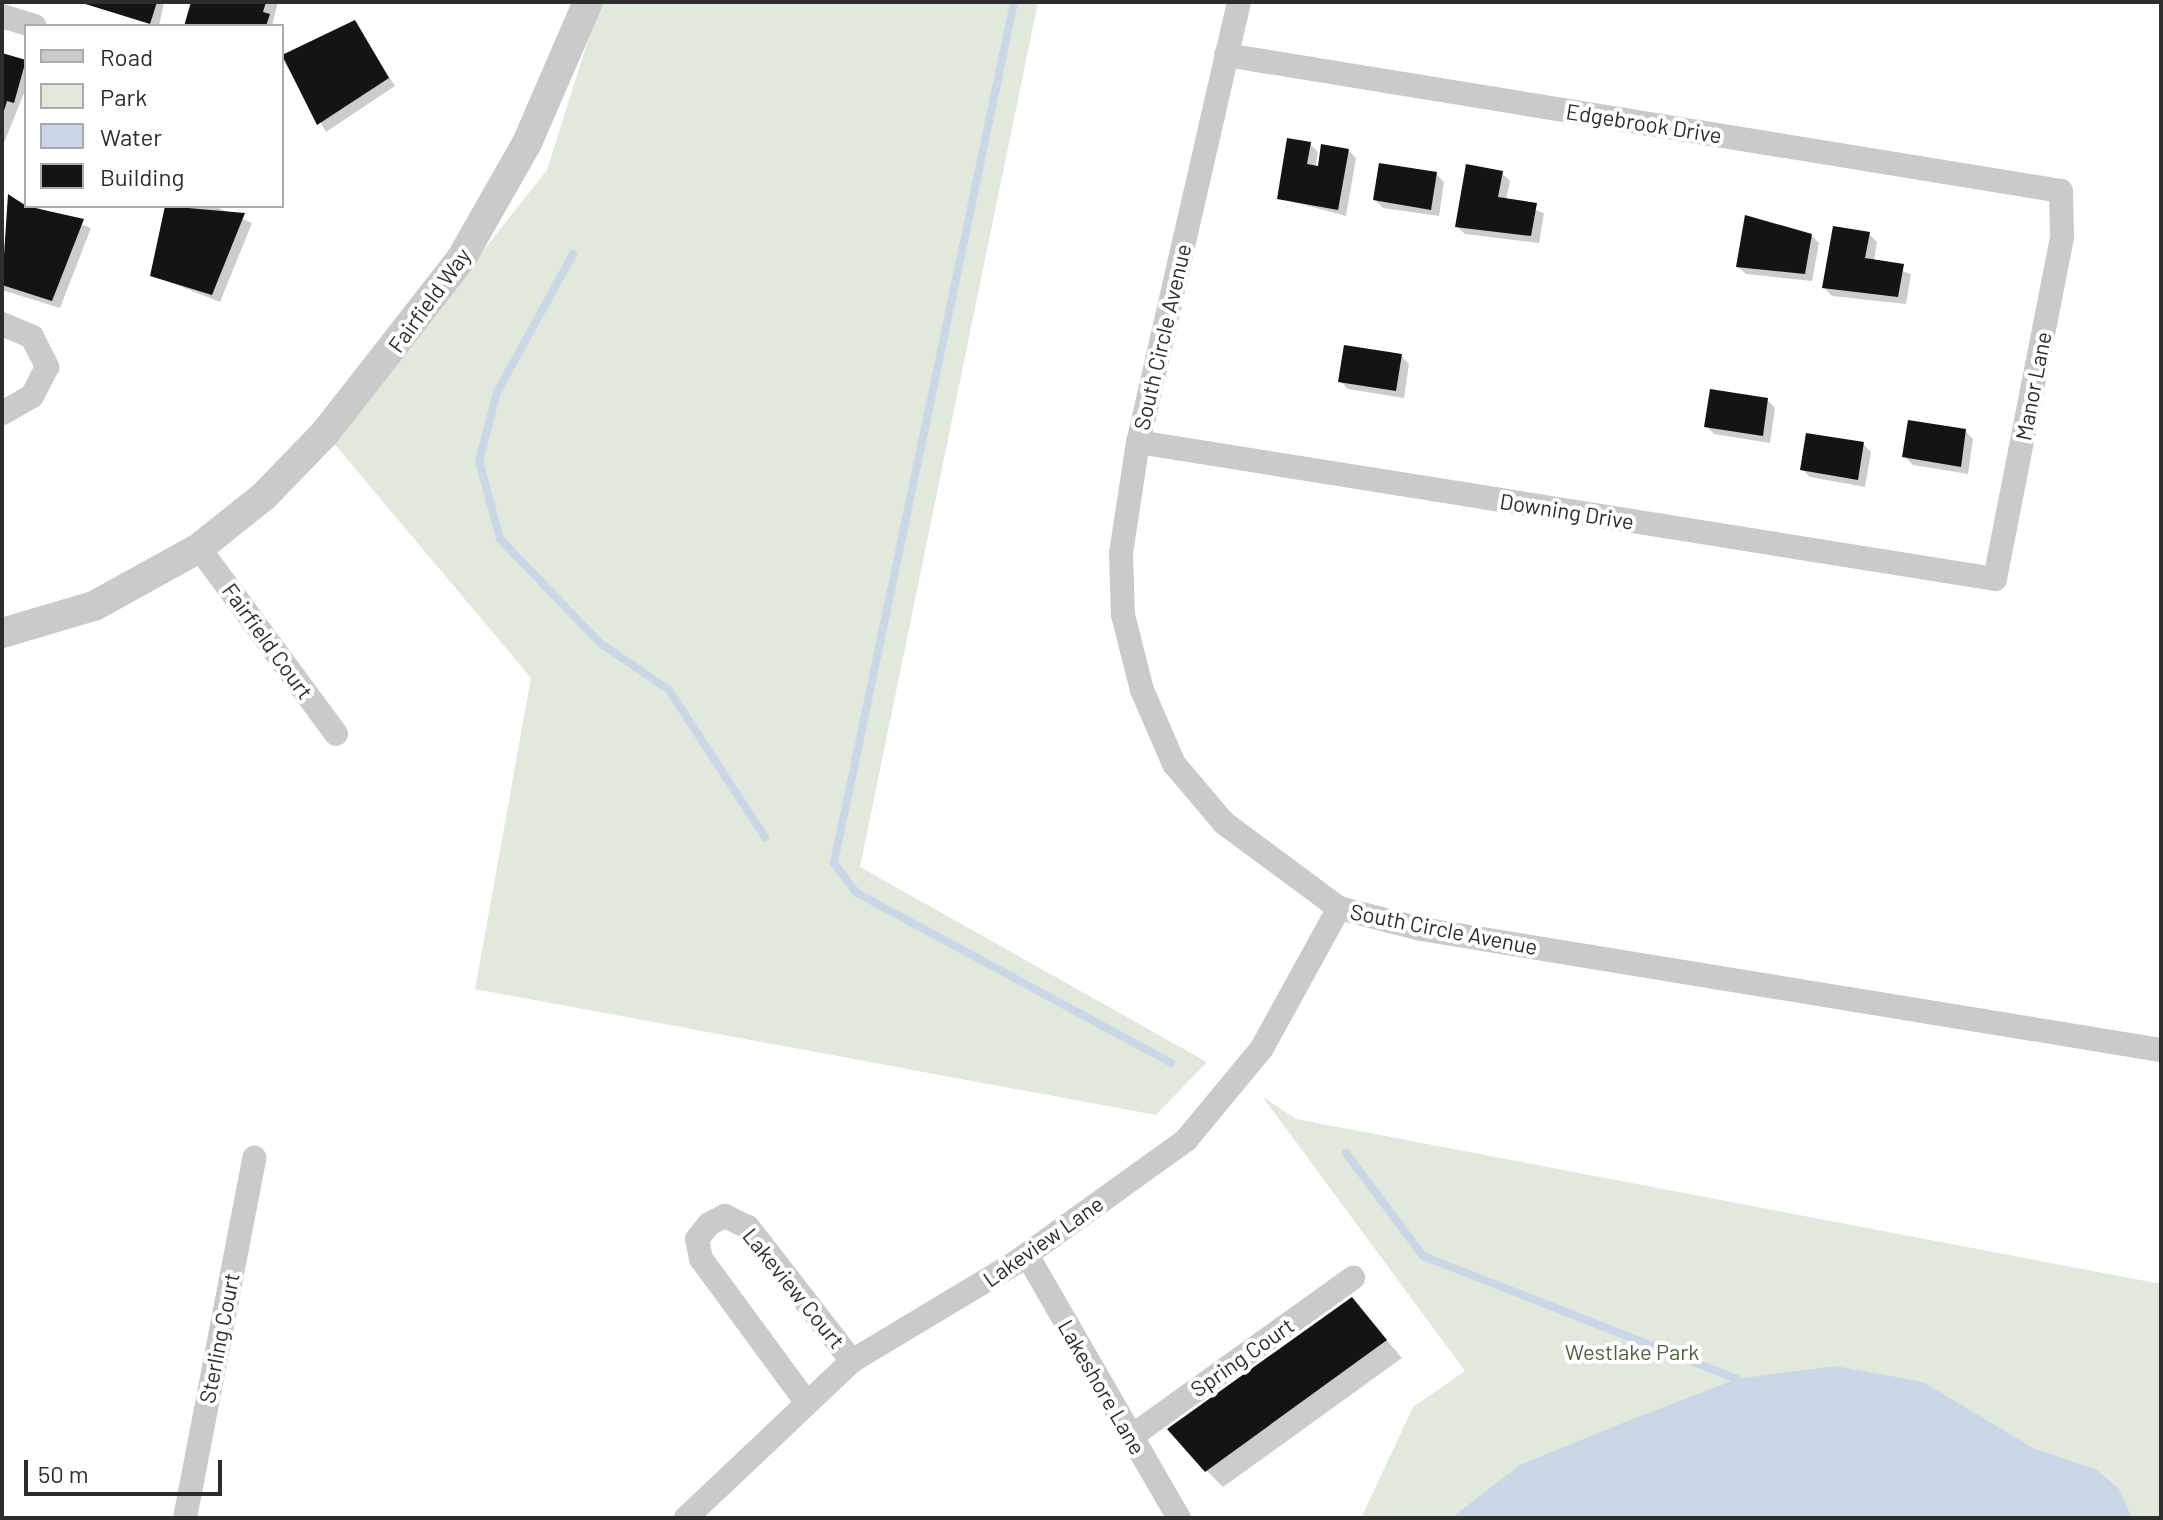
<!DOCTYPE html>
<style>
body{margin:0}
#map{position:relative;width:2163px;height:1520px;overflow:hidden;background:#fff;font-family:Barlow,sans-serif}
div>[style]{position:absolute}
.green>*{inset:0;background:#e1e9dc}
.water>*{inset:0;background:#cad7e7}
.shadow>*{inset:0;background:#0003}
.stream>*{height:8px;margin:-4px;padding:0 4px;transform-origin:4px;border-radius:4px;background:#cad7e7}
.building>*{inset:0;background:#141414}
.minor>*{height:24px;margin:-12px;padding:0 12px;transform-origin:12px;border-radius:12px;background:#cacaca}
.tertiary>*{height:30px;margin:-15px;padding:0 15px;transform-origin:15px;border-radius:15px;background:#cacaca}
span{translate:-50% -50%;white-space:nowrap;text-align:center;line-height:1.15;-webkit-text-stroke:8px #fff;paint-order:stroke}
.street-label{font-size:22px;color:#2d2d2d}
.park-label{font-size:22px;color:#4a643f}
.frame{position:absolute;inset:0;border:4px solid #2d2d2d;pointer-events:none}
.legend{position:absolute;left:24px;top:24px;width:260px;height:184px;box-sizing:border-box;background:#fff;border:2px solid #ababab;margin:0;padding:10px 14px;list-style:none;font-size:24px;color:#2d2d2d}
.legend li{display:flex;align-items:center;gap:16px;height:40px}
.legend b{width:40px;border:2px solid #ababab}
.scale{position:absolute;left:24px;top:1460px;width:198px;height:36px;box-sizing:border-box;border:4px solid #2d2d2d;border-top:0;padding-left:10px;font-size:24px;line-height:28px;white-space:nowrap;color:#2d2d2d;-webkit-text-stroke:6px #fff;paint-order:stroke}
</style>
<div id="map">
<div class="green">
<div style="clip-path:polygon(600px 2px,1038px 2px,860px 867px,1207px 1062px,1156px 1115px,475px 989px,531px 678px,332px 441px,547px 170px)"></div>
<div style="clip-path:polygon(1262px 1096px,1296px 1119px,2161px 1284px,2161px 1518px,1361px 1518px,1413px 1407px,1465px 1371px)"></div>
</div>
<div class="water">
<div style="clip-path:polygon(1835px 1366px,1923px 1382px,2033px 1448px,2097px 1470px,2119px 1489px,2132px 1518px,1451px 1518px,1520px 1465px,1630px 1420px,1737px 1379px)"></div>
</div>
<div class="shadow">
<div style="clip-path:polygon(78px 2px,164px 2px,159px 26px)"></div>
<div style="clip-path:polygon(196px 2px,278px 2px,272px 26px,186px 26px)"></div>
<div style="clip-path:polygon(355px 22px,395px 86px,326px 132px,282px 58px)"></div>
<div style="clip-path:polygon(2px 55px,26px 62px,26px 88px,2px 148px)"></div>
<div style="clip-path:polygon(1310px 144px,1318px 152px,1315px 168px,1348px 150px,1356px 158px,1346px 216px,1279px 198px)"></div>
<div style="clip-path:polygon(1502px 173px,1510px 181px,1506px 200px,1544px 213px,1539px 243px,1465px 234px,1457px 227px)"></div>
<div style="clip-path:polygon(1436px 174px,1444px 182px,1439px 216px,1383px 208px,1375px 200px)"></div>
<div style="clip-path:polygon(9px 197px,91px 228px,60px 308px,2px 290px)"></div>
<div style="clip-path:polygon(168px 206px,214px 206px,252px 223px,220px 302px,152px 275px)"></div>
<div style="clip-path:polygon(1869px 234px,1877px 242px,1874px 261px,1911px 274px,1906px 304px,1832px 296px,1824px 288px)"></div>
<div style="clip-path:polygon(1811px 235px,1819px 243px,1812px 281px,1746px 274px,1738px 267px)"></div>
<div style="clip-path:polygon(1401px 356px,1409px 364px,1404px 398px,1348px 389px,1340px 381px)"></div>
<div style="clip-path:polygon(1767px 400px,1775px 408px,1770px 443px,1714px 434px,1706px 426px)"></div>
<div style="clip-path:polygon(1965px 431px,1973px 439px,1968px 474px,1913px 465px,1905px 457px)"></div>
<div style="clip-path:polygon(1863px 444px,1871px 452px,1865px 487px,1810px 477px,1802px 469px)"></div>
<div style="clip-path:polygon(1352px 1300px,1402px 1358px,1223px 1487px,1206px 1470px)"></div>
</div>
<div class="stream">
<div style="left:1014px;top:2px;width:880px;rotate:101.81deg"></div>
<div style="left:834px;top:863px;width:38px;rotate:53deg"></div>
<div style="left:857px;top:893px;width:357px;rotate:28.4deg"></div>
<div style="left:573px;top:254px;width:158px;rotate:118.8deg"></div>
<div style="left:497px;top:392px;width:71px;rotate:104.6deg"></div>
<div style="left:479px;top:461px;width:81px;rotate:74.9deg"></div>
<div style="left:500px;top:539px;width:144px;rotate:46.1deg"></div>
<div style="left:600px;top:643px;width:83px;rotate:34.3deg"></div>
<div style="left:669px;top:690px;width:176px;rotate:56.9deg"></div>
<div style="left:1346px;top:1153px;width:129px;rotate:53.2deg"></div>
<div style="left:1423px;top:1256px;width:337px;rotate:21.4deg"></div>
<div style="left:1737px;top:1379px;width:9px;rotate:69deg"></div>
</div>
<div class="building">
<div style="clip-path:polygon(79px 2px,157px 2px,150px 24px)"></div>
<div style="clip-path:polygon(191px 2px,266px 2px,263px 12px,270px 14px,266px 26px,184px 26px)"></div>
<div style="clip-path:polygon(355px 20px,389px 78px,317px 125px,282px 55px)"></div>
<div style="clip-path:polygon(2px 53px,26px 60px,14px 103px,7px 101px,3px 114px)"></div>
<div style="clip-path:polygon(1287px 138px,1311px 142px,1307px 164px,1318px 166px,1321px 144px,1349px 149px,1338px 210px,1277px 199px)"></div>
<div style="clip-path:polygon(1379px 163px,1437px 172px,1431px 210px,1373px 200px)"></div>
<div style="clip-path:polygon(1466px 164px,1503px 171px,1498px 197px,1537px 203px,1531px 236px,1455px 227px)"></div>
<div style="clip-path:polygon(8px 194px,26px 206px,84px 219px,52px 301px,2px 285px)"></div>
<div style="clip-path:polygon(165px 206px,245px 213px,212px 295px,150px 276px)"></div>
<div style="clip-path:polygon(1745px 215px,1812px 234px,1805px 274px,1736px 267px)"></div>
<div style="clip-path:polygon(1833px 226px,1870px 232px,1865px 258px,1904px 264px,1898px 297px,1822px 288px)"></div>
<div style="clip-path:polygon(1344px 345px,1402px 354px,1396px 391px,1338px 382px)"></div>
<div style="clip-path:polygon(1710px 389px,1768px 398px,1763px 436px,1704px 427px)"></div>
<div style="clip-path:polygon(1908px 420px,1966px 429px,1961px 467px,1902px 457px)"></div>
<div style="clip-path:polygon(1806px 433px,1864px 442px,1858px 480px,1800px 470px)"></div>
<div style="clip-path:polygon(1352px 1297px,1387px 1340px,1205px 1472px,1167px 1429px)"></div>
</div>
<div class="minor">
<div style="left:1239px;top:2px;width:451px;rotate:102.9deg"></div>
<div style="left:1138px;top:442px;width:112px;rotate:98.7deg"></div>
<div style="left:1121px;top:553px;width:62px;rotate:88.2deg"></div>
<div style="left:1123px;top:615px;width:77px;rotate:75.8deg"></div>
<div style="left:1142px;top:690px;width:81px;rotate:66.6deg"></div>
<div style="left:1174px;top:764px;width:77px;rotate:49.7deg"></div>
<div style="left:1224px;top:823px;width:143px;rotate:36.5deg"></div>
<div style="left:1339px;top:908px;width:85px;rotate:14.4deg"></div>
<div style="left:1421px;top:929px;width:750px;rotate:9.29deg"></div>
<div style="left:2px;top:16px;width:34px;rotate:17deg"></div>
<div style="left:2px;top:324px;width:33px;rotate:23deg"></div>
<div style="left:32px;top:337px;width:34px;rotate:63deg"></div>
<div style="left:47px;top:367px;width:33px;rotate:117deg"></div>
<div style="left:32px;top:396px;width:34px;rotate:150deg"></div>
<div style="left:1138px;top:442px;width:868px;rotate:9.08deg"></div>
<div style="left:1995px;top:579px;width:349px;rotate:-78.9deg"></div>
<div style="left:2062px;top:236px;width:45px;rotate:-91.3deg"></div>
<div style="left:2061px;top:191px;width:846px;rotate:-170.75deg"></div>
<div style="left:199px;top:548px;width:231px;rotate:53.6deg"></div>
<div style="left:1027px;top:1255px;width:304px;rotate:60deg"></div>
<div style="left:804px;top:1399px;width:174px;rotate:-126.3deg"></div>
<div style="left:701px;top:1259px;width:20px;rotate:-101deg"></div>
<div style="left:697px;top:1239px;width:19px;rotate:-51deg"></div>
<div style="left:709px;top:1224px;width:18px;rotate:-27deg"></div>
<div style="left:725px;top:1216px;width:25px;rotate:26deg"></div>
<div style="left:748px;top:1227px;width:170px;rotate:52.2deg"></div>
<div style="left:1132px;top:1436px;width:272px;rotate:-35.6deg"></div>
<div style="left:185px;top:1518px;width:367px;rotate:-79.1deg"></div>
<div style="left:686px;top:1518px;width:228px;rotate:-43.4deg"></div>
<div style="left:852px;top:1361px;width:190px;rotate:-31deg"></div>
<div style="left:1015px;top:1263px;width:211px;rotate:-35.7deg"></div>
<div style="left:1186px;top:1140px;width:119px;rotate:-50.4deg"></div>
<div style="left:1262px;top:1048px;width:160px;rotate:-61.2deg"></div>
</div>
<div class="tertiary">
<div style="left:2px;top:633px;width:96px;rotate:-16.4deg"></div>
<div style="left:94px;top:606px;width:120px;rotate:-28.9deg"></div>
<div style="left:199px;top:548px;width:83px;rotate:-38.7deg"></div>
<div style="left:264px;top:496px;width:88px;rotate:-45.9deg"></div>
<div style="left:325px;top:433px;width:221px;rotate:-52deg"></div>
<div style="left:461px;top:259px;width:133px;rotate:-60.4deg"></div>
<div style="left:527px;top:143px;width:154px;rotate:-66.6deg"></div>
</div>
<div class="street-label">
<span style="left:1644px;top:123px;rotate:9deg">Edgebrook Drive</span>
<span style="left:429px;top:300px;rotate:-54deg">Fairfield Way</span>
<span style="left:1162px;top:337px;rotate:-77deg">South Circle Avenue</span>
<span style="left:2033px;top:386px;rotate:-79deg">Manor Lane</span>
<span style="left:1567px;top:511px;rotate:9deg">Downing Drive</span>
<span style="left:268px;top:641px;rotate:54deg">Fairfield Court</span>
<span style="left:1444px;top:929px;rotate:11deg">South Circle Avenue</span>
<span style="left:1043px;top:1241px;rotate:-35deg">Lakeview Lane</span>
<span style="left:794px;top:1288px;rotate:51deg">Lakeview Court</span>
<span style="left:219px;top:1338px;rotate:-79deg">Sterling Court</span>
<span style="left:1242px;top:1357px;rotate:-35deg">Spring Court</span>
<span style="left:1102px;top:1387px;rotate:60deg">Lakeshore Lane</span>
</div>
<div class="park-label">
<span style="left:1632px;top:1352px">Westlake Park</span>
</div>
<div class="frame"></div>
<ul class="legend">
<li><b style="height:10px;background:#cacaca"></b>Road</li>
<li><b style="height:22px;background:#e1e9dc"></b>Park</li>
<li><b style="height:22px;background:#cad7e7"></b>Water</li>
<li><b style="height:22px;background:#141414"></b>Building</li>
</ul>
<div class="scale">50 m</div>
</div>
